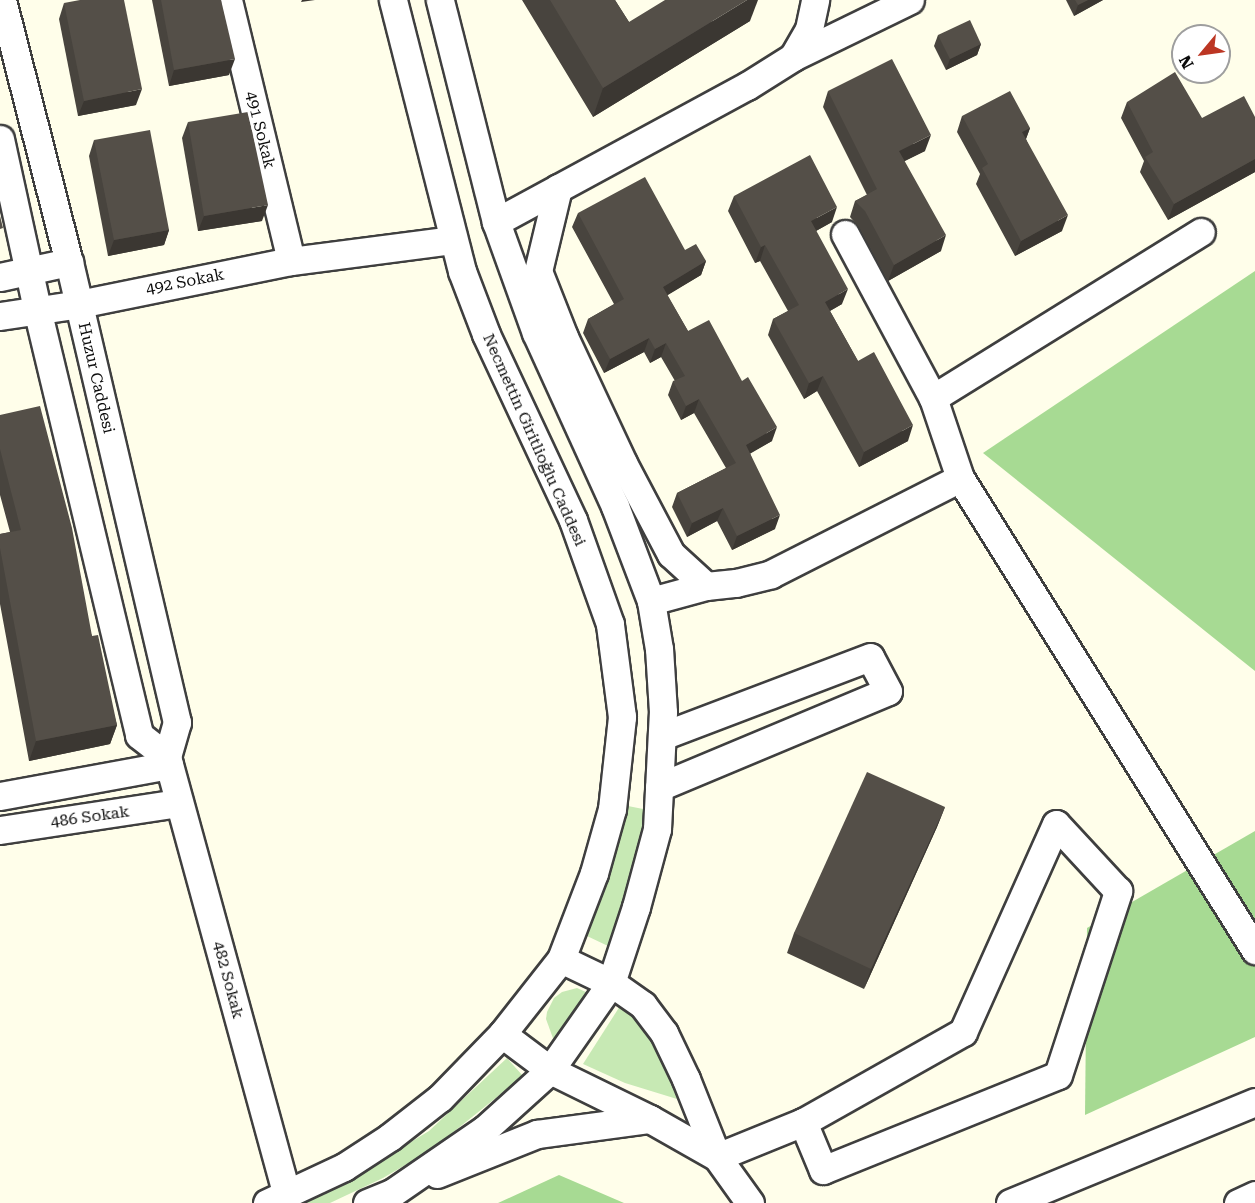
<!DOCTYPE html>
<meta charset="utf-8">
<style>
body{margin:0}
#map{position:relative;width:1255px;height:1203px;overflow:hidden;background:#fffeea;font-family:"Roboto Serif",serif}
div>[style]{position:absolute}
.green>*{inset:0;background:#c7e9b4}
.forest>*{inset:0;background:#a7da93}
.roads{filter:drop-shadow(2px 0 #3f3f3f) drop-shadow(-2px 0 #3f3f3f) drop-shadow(0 2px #3f3f3f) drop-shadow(0 -2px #3f3f3f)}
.minor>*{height:27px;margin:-13.5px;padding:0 13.5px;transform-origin:13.5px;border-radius:13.5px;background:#fff}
.wall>*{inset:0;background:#48443e}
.shaded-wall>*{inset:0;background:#3b3732}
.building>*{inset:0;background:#544f48}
span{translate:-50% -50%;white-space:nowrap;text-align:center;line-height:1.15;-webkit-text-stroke:6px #fff;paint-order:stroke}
.street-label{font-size:16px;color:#0c0c0c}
.north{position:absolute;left:1171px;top:24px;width:60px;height:60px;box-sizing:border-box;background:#fff;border:2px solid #9e9e9e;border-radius:50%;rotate:241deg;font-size:16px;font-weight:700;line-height:24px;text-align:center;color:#0c0c0c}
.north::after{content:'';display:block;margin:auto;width:21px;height:27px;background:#bc3623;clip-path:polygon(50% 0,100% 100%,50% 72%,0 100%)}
</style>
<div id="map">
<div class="green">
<div style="clip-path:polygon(628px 806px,648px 810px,632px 874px,608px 946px,587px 936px,611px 871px)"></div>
<div style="clip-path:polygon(577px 988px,588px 993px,554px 1041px,546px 1019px,547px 1012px,554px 998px,562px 992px)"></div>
<div style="clip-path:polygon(620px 1006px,641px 1024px,656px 1047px,668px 1070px,677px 1099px,625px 1083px,583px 1064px)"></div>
<div style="clip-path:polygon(507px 1058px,523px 1076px,431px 1150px,383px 1178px,330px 1203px,302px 1203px,332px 1190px,429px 1131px)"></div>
</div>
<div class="forest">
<div style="clip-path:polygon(1255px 271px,1255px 671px,983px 453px)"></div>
<div style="clip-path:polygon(1255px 831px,1255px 1037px,1085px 1115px,1087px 928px)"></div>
<div style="clip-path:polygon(559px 1175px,624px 1203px,498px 1203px)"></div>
</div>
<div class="roads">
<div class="minor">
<div style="left:2px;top:0;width:270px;rotate:75.7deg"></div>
<div style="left:69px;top:262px;width:473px;rotate:76.8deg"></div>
<div style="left:177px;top:722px;width:36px;rotate:106deg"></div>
<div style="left:167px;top:757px;width:455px;rotate:74.7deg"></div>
<div style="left:228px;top:0;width:268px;rotate:76.4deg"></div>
<div style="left:793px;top:57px;width:130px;rotate:-26deg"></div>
<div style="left:0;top:139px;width:174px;rotate:77.7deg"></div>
<div style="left:37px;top:309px;width:438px;rotate:76.5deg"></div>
<div style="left:139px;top:735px;width:36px;rotate:38deg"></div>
<div style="left:558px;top:188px;width:85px;rotate:103.5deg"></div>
<div style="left:538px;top:271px;width:71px;rotate:68.5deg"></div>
<div style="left:564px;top:337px;width:139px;rotate:64.9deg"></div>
<div style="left:623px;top:463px;width:103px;rotate:62.2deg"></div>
<div style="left:671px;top:554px;width:47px;rotate:42.4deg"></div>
<div style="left:496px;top:222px;width:285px;rotate:-28.5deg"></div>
<div style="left:747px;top:86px;width:54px;rotate:-32.2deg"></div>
<div style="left:793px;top:57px;width:32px;rotate:-60deg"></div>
<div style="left:809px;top:29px;width:30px;rotate:-78deg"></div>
<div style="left:845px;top:234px;width:186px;rotate:61.8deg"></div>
<div style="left:0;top:277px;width:71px;rotate:-12.3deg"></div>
<div style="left:0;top:316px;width:80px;rotate:-8.6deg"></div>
<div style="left:79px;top:304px;width:216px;rotate:-11.5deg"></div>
<div style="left:291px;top:261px;width:162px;rotate:-7.4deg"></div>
<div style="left:960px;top:478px;width:84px;rotate:-108.6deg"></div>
<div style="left:933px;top:398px;width:315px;rotate:-31.8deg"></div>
<div style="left:651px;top:601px;width:57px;rotate:-15.3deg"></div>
<div style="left:706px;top:586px;width:30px;rotate:-6deg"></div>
<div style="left:736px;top:583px;width:36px;rotate:-14deg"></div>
<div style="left:771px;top:574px;width:212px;rotate:-26.9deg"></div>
<div style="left:960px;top:478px;width:557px;rotate:57.99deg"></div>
<div style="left:659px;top:787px;width:248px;rotate:-22.7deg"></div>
<div style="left:888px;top:691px;width:38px;rotate:-118deg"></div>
<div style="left:870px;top:657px;width:222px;rotate:159.2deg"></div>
<div style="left:0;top:796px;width:172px;rotate:-10.4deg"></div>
<div style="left:0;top:830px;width:181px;rotate:-8.6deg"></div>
<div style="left:502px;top:1034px;width:60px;rotate:36.9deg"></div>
<div style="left:550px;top:1070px;width:111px;rotate:26.1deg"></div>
<div style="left:437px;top:1174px;width:108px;rotate:-21.8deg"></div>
<div style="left:537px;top:1134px;width:114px;rotate:-7.6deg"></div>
<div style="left:650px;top:1119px;width:77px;rotate:29.6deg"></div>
<div style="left:717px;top:1157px;width:84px;rotate:-111.7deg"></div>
<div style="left:686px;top:1079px;width:51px;rotate:-115.6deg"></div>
<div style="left:664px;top:1033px;width:35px;rotate:-127deg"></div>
<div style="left:643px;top:1005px;width:39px;rotate:-145deg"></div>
<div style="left:611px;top:983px;width:55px;rotate:-154.4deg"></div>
<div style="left:267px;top:1203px;width:85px;rotate:-25.1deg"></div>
<div style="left:344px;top:1167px;width:55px;rotate:-33.1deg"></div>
<div style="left:390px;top:1137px;width:63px;rotate:-38deg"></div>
<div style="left:440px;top:1098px;width:89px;rotate:-45.9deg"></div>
<div style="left:502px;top:1034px;width:95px;rotate:-51.8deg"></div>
<div style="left:561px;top:959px;width:92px;rotate:-69deg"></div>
<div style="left:594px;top:873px;width:66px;rotate:-74.3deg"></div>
<div style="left:612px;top:809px;width:93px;rotate:-83.8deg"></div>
<div style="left:622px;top:717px;width:94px;rotate:-97.4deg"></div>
<div style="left:610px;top:624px;width:110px;rotate:-109.6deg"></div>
<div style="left:573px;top:520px;width:205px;rotate:-115.1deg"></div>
<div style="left:486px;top:334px;width:67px;rotate:-110.9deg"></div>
<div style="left:462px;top:271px;width:280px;rotate:-104.3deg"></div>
<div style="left:367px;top:1203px;width:27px;rotate:-22deg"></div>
<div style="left:392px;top:1193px;width:113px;rotate:-34.5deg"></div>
<div style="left:485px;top:1129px;width:88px;rotate:-42.2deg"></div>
<div style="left:550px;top:1070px;width:106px;rotate:-55deg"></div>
<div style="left:611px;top:983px;width:80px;rotate:-71.8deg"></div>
<div style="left:636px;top:907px;width:81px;rotate:-74.9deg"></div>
<div style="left:657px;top:829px;width:117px;rotate:-87.1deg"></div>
<div style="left:663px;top:712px;width:63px;rotate:-93.6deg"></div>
<div style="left:659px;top:649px;width:49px;rotate:-99.5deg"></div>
<div style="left:651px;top:601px;width:102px;rotate:-110.8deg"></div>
<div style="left:615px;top:506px;width:190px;rotate:-114.5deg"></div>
<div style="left:536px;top:333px;width:118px;rotate:-109.8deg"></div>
<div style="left:496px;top:222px;width:229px;rotate:-104.2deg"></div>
<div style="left:750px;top:1203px;width:57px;rotate:-125.7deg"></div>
<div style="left:717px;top:1157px;width:93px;rotate:-22.1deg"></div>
<div style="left:803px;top:1122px;width:52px;rotate:67.4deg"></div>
<div style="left:823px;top:1170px;width:253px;rotate:-22deg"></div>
<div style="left:1058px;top:1075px;width:194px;rotate:-71.9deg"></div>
<div style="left:1118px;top:891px;width:91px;rotate:-132.8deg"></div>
<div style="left:1056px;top:824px;width:228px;rotate:114.1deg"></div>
<div style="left:963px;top:1032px;width:184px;rotate:150.6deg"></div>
<div style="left:1010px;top:1203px;width:265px;rotate:-22.4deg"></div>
<div style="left:1238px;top:1203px;width:19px;rotate:-25deg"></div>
</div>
</div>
<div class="wall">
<div style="clip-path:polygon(152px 0,221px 0,229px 75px,169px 86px)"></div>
<div style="clip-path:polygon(522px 0,615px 0,629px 22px,750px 21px,593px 117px)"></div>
<div style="clip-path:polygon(1066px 0,1103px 0,1074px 16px)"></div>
<div style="clip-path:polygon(64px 3px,136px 105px,78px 116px,59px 19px)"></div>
<div style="clip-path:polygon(938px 35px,981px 44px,977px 55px,946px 70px,934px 46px)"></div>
<div style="clip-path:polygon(828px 91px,925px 151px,904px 161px,941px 251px,888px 281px,859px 227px,850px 217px,855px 201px,867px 195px,823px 107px)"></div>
<div style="clip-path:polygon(1127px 102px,1202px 118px,1255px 117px,1255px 172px,1168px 220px,1140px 172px,1144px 161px,1121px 118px)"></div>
<div style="clip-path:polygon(962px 116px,1030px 128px,1026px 139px,1062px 231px,1015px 256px,976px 184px,980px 174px,957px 132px)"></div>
<div style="clip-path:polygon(188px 122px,262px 221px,198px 231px,182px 138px)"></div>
<div style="clip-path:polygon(94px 140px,169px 230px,164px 245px,108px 256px,89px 156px)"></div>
<div style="clip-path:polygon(734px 196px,832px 222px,816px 231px,842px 304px,830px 311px,858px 361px,908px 441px,859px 467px,817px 391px,804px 399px,768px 335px,773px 319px,788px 311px,760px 261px,755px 263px,728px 211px)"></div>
<div style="clip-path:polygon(578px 213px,685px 250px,706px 261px,701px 275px,667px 295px,688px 331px,772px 441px,750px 453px,775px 529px,732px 550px,717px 521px,687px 537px,672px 507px,677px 493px,726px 468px,694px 413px,681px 420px,668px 395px,673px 381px,675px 381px,661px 357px,650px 363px,644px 352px,604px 373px,583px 333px,588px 319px,614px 304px,572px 227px)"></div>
<div style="clip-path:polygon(0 415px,92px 636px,117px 725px,110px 744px,29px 761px,0 604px,0 534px,10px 532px,0 495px)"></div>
<div style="clip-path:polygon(945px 807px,937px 827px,864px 989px,787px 953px,794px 933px)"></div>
</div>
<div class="shaded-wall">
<div style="clip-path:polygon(302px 0,315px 0,301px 2px)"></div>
<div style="clip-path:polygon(747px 0,758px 0,750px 21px,593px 117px,603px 88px)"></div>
<div style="clip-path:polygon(1088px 0,1103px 0,1074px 16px,1078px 5px)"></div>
<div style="clip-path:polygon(981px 44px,977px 55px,946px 70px,950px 59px)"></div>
<div style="clip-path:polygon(235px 59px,229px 75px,169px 86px,174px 70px)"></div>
<div style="clip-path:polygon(142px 89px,136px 105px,78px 116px,84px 101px)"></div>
<div style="clip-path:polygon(1030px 128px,1024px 144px,1022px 132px)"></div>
<div style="clip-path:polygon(931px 135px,925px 151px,893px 167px,899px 151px)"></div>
<div style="clip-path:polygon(1255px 159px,1255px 172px,1168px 220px,1174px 204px)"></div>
<div style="clip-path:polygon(268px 205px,262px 221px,198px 231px,204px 216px)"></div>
<div style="clip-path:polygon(837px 207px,832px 222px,805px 237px,811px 221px)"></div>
<div style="clip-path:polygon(1068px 215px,1062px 231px,1015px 256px,1021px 241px)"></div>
<div style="clip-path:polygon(169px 230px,164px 245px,108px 256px,114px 240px)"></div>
<div style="clip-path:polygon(946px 235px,941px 251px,888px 281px,894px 265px)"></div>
<div style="clip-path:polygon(765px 245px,760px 261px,755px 263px,761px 247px)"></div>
<div style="clip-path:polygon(706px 261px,701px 275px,658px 301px,663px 287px)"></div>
<div style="clip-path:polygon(848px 289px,842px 304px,819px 317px,825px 302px)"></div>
<div style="clip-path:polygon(649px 338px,644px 352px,604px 373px,610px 359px)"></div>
<div style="clip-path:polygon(666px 343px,661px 357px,650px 363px,655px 349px)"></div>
<div style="clip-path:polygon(823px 376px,817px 391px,804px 399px,809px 383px)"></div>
<div style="clip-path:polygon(699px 399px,694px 413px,681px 420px,686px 406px)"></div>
<div style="clip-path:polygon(913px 425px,908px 441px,859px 467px,864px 452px)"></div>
<div style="clip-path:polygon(777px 427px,772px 441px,741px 459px,746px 445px)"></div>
<div style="clip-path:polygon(723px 508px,717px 521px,687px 537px,692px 523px)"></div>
<div style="clip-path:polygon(780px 515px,775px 529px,732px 550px,737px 536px)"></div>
<div style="clip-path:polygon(117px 725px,110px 744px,29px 761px,36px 741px)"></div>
<div style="clip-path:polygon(945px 807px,937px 827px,864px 989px,871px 969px)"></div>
</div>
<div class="building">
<div style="clip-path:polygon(80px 0,124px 0,142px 89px,84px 101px,64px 3px)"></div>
<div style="clip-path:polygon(161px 0,221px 0,235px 59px,174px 70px)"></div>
<div style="clip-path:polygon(550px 0,615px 0,629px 22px,665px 0,747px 0,603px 88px)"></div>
<div style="clip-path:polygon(1075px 0,1088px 0,1078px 5px)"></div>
<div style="clip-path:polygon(970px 20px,981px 44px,950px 59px,938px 35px)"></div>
<div style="clip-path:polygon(892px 59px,931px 135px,899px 151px,946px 235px,894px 265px,865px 211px,855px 201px,877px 189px,828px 91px)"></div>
<div style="clip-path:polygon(1175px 72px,1202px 118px,1244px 96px,1255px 117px,1255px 159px,1174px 204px,1145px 157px,1153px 152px,1127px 102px)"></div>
<div style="clip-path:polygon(1010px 91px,1030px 128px,1022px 132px,1068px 215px,1021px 241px,982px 168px,988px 164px,962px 116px)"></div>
<div style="clip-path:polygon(248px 112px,268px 205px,204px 216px,188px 122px)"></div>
<div style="clip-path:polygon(150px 130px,169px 230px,114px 240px,94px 140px)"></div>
<div style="clip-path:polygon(810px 155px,837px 207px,811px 221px,848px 289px,825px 302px,858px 361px,874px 352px,913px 425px,864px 452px,823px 376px,809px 383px,773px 319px,799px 305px,765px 245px,761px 247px,734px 196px)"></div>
<div style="clip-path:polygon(645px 177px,685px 250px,696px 244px,706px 261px,663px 287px,688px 331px,709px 320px,742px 381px,748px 377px,777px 427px,746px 445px,780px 515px,737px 536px,723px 508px,692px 523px,677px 493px,736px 463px,699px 399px,686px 406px,673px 381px,685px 376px,666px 343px,655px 349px,649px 338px,610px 359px,588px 319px,624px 299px,578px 213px)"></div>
<div style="clip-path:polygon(0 216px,3px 228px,0 229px)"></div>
<div style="clip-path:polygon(40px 406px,72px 528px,92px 636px,98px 635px,117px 725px,36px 741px,0 548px,0 534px,21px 530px,0 449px,0 415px)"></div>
<div style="clip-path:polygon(867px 772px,945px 807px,871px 969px,794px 933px)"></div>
</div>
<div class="street-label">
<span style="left:260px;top:130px;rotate:76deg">491 Sokak</span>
<span style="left:185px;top:282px;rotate:-11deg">492 Sokak</span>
<span style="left:96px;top:378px;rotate:77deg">Huzur Caddesi</span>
<span style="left:534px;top:440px;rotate:66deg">Necmettin Giritlioğlu Caddesi</span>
<span style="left:90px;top:817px;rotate:-8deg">486 Sokak</span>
<span style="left:228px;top:980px;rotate:75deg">482 Sokak</span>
</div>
<div class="north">N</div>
</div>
